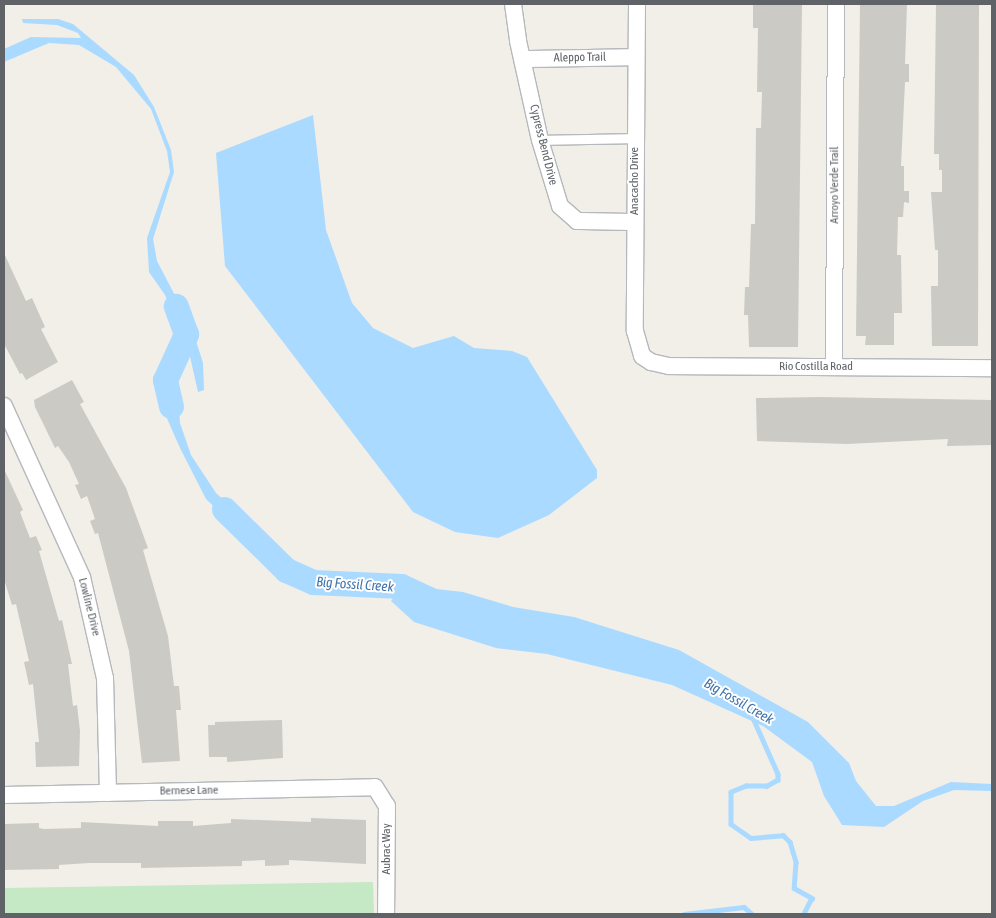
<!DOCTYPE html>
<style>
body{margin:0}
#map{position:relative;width:996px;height:918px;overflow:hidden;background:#f1efe8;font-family:"Asap Condensed",sans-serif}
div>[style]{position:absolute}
.green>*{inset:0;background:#c5e8c5}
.water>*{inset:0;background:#aadaff}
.stream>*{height:4.5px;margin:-2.25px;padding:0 2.25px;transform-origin:2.25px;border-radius:2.25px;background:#aadaff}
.river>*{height:25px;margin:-12.5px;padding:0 12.5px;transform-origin:12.5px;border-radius:12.5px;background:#aadaff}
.building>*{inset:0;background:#cccac5}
.roads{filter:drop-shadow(1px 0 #b5b8bc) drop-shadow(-1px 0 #b5b8bc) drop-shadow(0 1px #b5b8bc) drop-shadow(0 -1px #b5b8bc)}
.lane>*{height:9px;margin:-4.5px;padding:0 4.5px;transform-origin:4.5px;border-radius:4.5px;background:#fff}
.street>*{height:16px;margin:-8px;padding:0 8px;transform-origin:8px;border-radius:8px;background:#fff}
span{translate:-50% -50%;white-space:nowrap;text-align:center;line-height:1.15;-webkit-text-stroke:4px #fff;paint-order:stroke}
.street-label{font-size:12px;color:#5f6368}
.water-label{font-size:14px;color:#4174aa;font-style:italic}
.frame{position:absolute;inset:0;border:5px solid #5f6368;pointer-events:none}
</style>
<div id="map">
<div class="green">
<div style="clip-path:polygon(373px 882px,374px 914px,4px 914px,4px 888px)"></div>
</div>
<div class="water">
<div style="clip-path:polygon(22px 19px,58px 19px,73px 24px,134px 75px,154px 107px,171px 150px,174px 172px,153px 239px,157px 261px,192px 328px,203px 363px,204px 390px,198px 392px,187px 343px,165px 295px,149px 272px,147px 238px,170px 172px,167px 151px,151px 109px,116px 67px,79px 45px,49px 43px,4px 62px,4px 49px,31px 37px,81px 38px,78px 33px,57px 25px,23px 23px)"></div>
<div style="clip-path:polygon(313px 115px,326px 230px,352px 303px,373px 328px,413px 348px,454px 336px,474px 348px,512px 351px,527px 357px,597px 470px,597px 478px,549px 515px,498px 538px,455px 532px,413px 512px,225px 266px,216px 153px)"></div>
<div style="clip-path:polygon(164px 367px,178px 394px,180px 423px,191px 455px,216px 493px,244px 519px,250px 534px,243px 535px,206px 499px,180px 448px,165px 414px,158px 379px)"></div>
<div style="clip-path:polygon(427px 588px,463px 592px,513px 607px,574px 617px,679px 650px,808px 722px,849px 763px,856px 781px,876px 806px,894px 806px,951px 782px,992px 784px,992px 791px,954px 790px,923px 801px,884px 827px,842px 825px,824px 796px,812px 762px,763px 726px,672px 685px,547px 654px,496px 648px,414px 622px,391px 601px,396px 594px)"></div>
</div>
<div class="stream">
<div style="left:753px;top:718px;width:61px;rotate:65.9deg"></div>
<div style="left:778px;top:774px;width:6px;rotate:90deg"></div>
<div style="left:778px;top:780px;width:13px;rotate:151deg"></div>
<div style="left:767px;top:786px;width:21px;rotate:180deg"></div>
<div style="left:746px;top:786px;width:16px;rotate:158deg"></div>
<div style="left:731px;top:792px;width:32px;rotate:90deg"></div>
<div style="left:731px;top:824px;width:24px;rotate:35deg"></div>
<div style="left:751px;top:838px;width:32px;rotate:-5deg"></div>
<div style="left:783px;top:835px;width:10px;rotate:45deg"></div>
<div style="left:790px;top:842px;width:21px;rotate:73deg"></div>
<div style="left:796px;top:862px;width:26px;rotate:94deg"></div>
<div style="left:794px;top:888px;width:21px;rotate:29deg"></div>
<div style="left:812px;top:898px;width:18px;rotate:117deg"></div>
<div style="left:684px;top:914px;width:60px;rotate:-6.7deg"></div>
<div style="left:744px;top:907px;width:11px;rotate:41deg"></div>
</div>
<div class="river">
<div style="left:171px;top:406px;width:27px;rotate:-103deg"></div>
<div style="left:165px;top:380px;width:51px;rotate:-65.5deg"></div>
<div style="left:186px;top:334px;width:30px;rotate:-110deg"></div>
<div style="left:224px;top:509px;width:87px;rotate:44.5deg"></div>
<div style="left:286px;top:570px;width:30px;rotate:24deg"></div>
<div style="left:313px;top:582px;width:88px;rotate:2.6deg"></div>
<div style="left:401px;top:586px;width:45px;rotate:24.9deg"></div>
</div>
<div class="building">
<div style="clip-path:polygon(753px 4px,802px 4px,798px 347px,749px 347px,748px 315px,744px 315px,745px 287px,749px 287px,751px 224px,755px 224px,756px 128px,761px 128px,762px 92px,757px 92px,758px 28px,753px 28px)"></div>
<div style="clip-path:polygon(860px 4px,907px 4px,905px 64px,909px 64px,909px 82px,905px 82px,901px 166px,904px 166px,904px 191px,909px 191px,909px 203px,904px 202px,903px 217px,898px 217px,897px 255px,901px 255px,902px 313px,894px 313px,894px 345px,865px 345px,866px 336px,856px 336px)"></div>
<div style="clip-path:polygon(936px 4px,979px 4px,978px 346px,932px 346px,931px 286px,938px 286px,938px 250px,935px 250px,931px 192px,942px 192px,942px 170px,939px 170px,939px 154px,934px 154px)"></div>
<div style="clip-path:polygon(4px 253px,26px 301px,32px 298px,45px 327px,41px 329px,58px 362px,26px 380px,22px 373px,20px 374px,4px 344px)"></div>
<div style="clip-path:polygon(72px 380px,84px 402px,80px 404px,126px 488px,148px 548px,143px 550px,168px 636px,174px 686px,179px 686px,181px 710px,176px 710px,180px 761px,142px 763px,129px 651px,98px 533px,95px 534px,90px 521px,95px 519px,87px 496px,81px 499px,75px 485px,79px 484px,69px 462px,58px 446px,55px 448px,35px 407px,34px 400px)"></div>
<div style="clip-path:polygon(820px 397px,992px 400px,992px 445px,947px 446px,948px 439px,847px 444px,757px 441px,756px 398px)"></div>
<div style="clip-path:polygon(4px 469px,23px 510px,20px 512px,30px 538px,36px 536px,42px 550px,39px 551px,59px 621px,62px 620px,72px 664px,68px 664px,73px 706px,77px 705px,80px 731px,79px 766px,36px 767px,35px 742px,39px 742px,33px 684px,29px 685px,24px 662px,29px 661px,16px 604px,12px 605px,4px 579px)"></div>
<div style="clip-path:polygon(282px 720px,283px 758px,227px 762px,227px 757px,209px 757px,208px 725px,215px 725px,215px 722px)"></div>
<div style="clip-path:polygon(311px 818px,366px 820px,366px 864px,289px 860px,289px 865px,265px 866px,265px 860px,242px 861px,242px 866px,141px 868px,141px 863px,89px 863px,59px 865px,59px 869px,4px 870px,4px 824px,39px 823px,39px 828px,44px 829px,81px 828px,81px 822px,158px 826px,158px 821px,193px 821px,193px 826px,231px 823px,231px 819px,311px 822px)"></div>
</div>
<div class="roads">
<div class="lane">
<div style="left:540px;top:140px;width:95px;rotate:-1.2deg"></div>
</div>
<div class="street">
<div style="left:513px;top:4px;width:37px;rotate:82deg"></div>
<div style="left:518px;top:41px;width:101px;rotate:77.5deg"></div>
<div style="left:540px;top:140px;width:69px;rotate:73.1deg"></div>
<div style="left:560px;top:206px;width:23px;rotate:41deg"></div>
<div style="left:577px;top:221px;width:58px;rotate:1deg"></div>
<div style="left:637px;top:4px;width:327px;rotate:90.4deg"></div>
<div style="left:635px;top:331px;width:26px;rotate:74deg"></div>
<div style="left:642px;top:356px;width:11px;rotate:34deg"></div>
<div style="left:651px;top:362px;width:18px;rotate:13deg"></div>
<div style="left:669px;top:366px;width:323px;rotate:0.4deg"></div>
<div style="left:523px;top:59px;width:113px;rotate:-1deg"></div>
<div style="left:834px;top:367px;width:363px;rotate:-89.7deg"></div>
<div style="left:4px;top:406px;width:188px;rotate:65.5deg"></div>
<div style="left:82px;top:577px;width:104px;rotate:77.2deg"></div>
<div style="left:105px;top:678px;width:115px;rotate:88.5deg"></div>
<div style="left:4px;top:795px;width:371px;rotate:-1.2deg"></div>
<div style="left:375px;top:787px;width:22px;rotate:58deg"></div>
<div style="left:387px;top:806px;width:108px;rotate:90.5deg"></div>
</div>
</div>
<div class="street-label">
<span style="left:580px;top:58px;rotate:-1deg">Aleppo Trail</span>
<span style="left:543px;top:145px;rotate:76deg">Cypress Bend Drive</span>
<span style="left:635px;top:181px;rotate:-90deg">Anacacho Drive</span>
<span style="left:835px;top:185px;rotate:-90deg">Arroyo Verde Trail</span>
<span style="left:816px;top:367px">Rio Costilla Road</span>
<span style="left:89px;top:607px;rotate:76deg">Lowline Drive</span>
<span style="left:189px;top:791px;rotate:-1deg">Bernese Lane</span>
<span style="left:387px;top:849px;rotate:-90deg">Aubrac Way</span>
</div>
<div class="water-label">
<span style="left:355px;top:584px;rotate:4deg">Big Fossil Creek</span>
<span style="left:739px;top:701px;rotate:30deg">Big Fossil Creek</span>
</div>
<div class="frame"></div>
</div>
